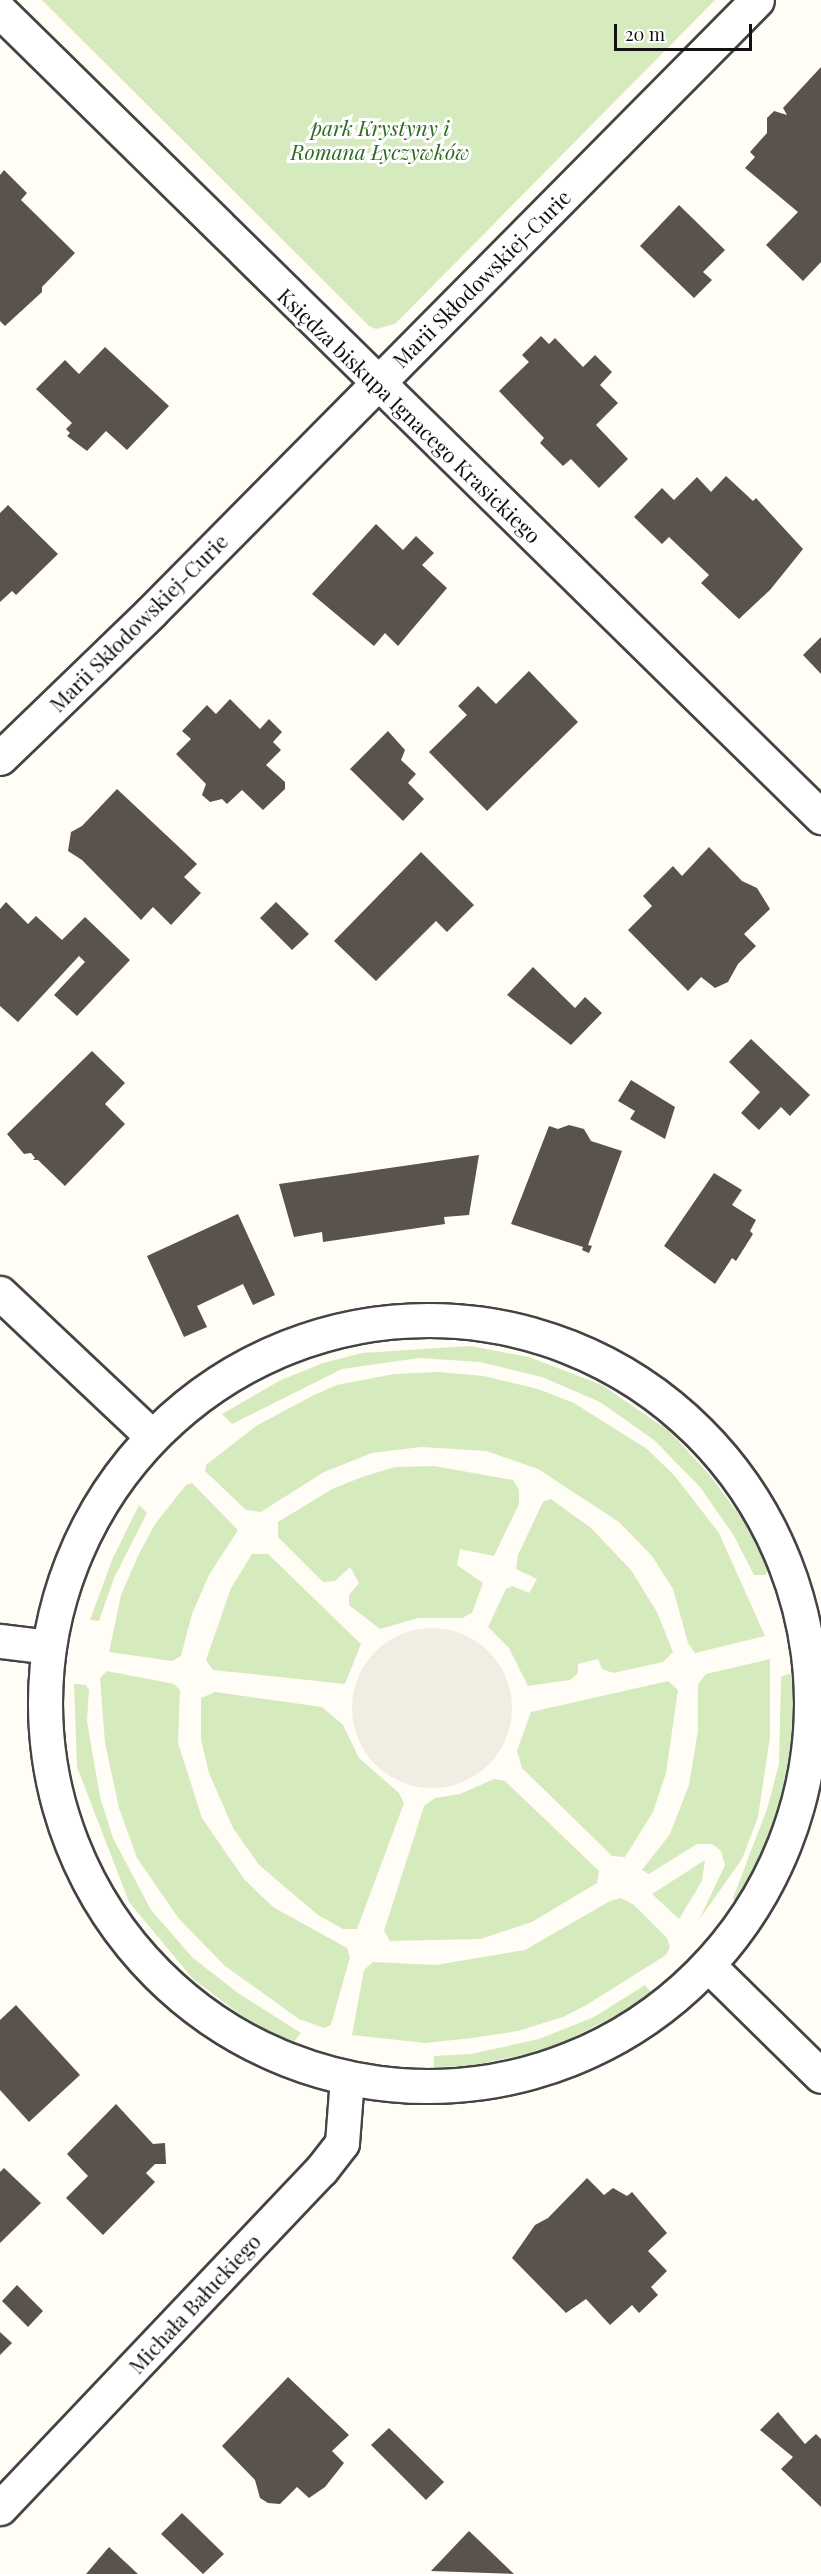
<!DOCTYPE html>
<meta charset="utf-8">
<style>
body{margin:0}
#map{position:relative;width:821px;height:2574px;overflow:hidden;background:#fffdf5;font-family:"Playfair Display",serif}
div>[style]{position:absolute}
.green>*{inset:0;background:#d5ebbd}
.plaza>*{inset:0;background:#f1ede2}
.round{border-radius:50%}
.building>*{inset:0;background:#5a524d}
.roads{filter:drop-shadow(2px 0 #444) drop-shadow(-2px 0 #444) drop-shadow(0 2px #444) drop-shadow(0 -2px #444)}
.minor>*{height:33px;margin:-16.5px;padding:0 16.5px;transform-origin:16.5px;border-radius:16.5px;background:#fff}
.minor>.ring{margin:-16.5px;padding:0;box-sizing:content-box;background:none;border:33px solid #fff;border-radius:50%}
span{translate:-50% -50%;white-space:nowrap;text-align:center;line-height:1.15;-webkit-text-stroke:6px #fff;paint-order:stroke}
.park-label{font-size:21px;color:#2f6b1f;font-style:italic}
.street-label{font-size:21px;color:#111}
.scale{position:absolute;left:614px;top:24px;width:138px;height:27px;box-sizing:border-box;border:3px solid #111;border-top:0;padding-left:8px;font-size:18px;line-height:21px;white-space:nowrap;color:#111;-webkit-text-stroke:4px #fff;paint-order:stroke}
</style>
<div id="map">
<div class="green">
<div style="clip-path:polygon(42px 0,715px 0,395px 324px,376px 329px,369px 326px)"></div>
<div style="clip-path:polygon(470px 1346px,529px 1357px,602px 1385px,669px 1431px,708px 1473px,752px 1532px,769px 1569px,765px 1575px,754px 1575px,734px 1536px,700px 1487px,654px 1440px,600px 1402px,542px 1377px,480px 1362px,419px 1358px,342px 1369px,232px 1424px,222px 1414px,281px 1380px,323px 1363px,362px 1353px)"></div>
<div style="clip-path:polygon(438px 1372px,484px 1376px,538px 1389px,574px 1403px,647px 1449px,674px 1475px,719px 1533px,765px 1636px,695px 1653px,688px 1643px,673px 1589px,652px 1556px,619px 1522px,538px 1469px,486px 1451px,421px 1447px,372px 1453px,324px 1472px,261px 1512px,246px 1510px,205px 1471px,206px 1465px,256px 1426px,314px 1395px,337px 1385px,394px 1374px)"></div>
<div style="clip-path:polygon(434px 1466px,513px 1480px,519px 1490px,519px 1504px,494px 1556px,460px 1549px,457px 1565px,483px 1583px,472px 1613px,462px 1618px,418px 1618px,380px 1629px,349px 1605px,349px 1595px,359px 1583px,350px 1567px,335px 1581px,323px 1582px,278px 1537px,278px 1522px,332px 1489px,362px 1477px,395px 1467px)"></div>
<div style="clip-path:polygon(192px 1483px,238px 1530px,209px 1575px,192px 1614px,181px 1656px,172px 1661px,109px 1652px,121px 1595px,138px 1556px,155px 1524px,186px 1485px)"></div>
<div style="clip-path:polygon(551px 1499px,591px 1528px,631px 1570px,657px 1612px,673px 1652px,663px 1662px,613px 1673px,602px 1669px,598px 1659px,578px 1664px,578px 1673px,570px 1680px,528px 1686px,509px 1648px,488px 1627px,506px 1589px,512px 1586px,529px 1593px,537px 1579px,516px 1569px,518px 1555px,543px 1502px)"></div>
<div style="clip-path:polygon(139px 1505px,147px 1513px,114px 1578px,99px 1621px,90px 1620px,112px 1560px)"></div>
<div style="clip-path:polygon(252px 1554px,268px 1554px,361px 1644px,345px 1684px,213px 1670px,206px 1660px,231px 1588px)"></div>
<div style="clip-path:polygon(770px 1659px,770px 1737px,758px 1817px,742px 1859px,699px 1920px,725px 1865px,721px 1851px,712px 1844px,697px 1844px,649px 1874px,642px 1870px,670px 1834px,689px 1785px,698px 1730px,698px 1684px,706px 1674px)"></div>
<div style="clip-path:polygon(107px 1671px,174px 1684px,180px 1690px,178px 1743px,202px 1818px,244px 1879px,273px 1907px,347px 1948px,350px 1957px,331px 2025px,324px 2028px,299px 2019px,225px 1966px,179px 1919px,137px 1858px,119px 1808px,105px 1743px,100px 1678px)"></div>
<div style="clip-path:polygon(788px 1674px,797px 1676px,799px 1762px,788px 1818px,745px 1904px,736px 1903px,733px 1898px,767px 1809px,779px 1764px,781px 1677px)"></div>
<div style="clip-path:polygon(668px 1681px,678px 1690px,666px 1773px,653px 1812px,625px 1857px,612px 1856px,522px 1768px,517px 1751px,531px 1712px)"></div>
<div style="clip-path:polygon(74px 1684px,86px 1685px,89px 1690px,87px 1721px,100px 1797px,113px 1838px,151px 1910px,193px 1958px,238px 1993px,301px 2033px,292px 2044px,241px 2015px,193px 1979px,129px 1902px,77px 1767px)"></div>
<div style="clip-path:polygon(215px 1692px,322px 1707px,343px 1725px,359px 1758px,399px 1793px,404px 1803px,357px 1929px,343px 1929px,318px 1915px,259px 1865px,233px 1828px,209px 1773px,201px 1740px,201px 1698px)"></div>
<div style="clip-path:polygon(494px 1779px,505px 1781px,599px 1871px,597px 1883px,532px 1922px,480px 1939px,390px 1941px,384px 1931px,424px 1806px,435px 1798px,460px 1794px)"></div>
<div style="clip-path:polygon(705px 1860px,702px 1881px,679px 1919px,652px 1894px)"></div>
<div style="clip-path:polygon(621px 1898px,634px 1905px,667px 1938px,670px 1947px,666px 1955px,588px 2004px,563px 2017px,518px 2031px,472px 2038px,425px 2043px,352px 2035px,364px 1970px,373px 1962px,436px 1965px,525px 1950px,610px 1901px)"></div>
<div style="clip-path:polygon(645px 1985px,651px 1992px,625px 2011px,550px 2049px,471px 2066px,434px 2067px,434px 2056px,471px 2054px,539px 2039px,594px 2017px)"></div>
</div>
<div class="plaza">
<div class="round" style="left:352px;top:1628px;width:160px;height:160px"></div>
</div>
<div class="building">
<div style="clip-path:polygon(821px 67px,821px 262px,803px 281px,766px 245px,798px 212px,745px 168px,755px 157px,750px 152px,767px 133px,767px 118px,774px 111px,787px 115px,783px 108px)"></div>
<div style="clip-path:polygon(4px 170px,27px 193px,21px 200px,75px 253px,42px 287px,42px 292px,5px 326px,0 321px,0 175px)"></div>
<div style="clip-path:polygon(679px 205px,725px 250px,703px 272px,712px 280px,694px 298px,640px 246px)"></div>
<div style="clip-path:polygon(541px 336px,549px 344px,555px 338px,583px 367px,595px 355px,612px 372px,600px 385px,618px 403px,596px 425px,628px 459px,599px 488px,571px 459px,563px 466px,540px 443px,544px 438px,499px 391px,529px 362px,522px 355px)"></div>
<div style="clip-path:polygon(105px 347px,169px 406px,127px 450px,106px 431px,87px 451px,67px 436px,70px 433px,66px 429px,72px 423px,36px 389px,65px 360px,79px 374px)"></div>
<div style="clip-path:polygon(726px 476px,753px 501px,756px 498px,803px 549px,770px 590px,739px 619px,701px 583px,709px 575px,669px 537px,662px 544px,634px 517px,662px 488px,674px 500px,697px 477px,711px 492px)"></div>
<div style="clip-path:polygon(8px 505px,58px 554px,16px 595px,12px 591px,0 602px,0 513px)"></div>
<div style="clip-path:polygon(376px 524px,403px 550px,416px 536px,434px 553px,422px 565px,447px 588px,398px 646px,385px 633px,374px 646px,312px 594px)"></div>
<div style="clip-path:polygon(821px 637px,821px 674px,803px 655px)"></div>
<div style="clip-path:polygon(529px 671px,578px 722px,487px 811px,429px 752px,467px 715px,458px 706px,478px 686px,496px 704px)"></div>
<div style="clip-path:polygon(230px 699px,260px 729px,269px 719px,282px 732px,273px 742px,281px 750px,266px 765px,285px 782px,285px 789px,263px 810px,242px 790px,227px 804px,222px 799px,210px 802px,202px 795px,206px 784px,176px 754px,191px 739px,182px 731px,207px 705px,216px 714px)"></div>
<div style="clip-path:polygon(388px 731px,405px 750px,401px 760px,416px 774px,408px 783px,424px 799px,403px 821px,350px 769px)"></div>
<div style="clip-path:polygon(117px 789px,197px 864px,184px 877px,201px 893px,171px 925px,153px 907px,141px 920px,82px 860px,68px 851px,71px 832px,82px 826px)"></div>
<div style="clip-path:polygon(709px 847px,742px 881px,757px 888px,770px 909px,744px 934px,756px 946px,738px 964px,728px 982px,715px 988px,701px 977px,688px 991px,628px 930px,652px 906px,643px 896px,673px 866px,682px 876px)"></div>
<div style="clip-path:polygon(421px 852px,474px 905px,447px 932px,436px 921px,376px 981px,334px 941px)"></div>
<div style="clip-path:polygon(6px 902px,28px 924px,36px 916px,62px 940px,85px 917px,130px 960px,77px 1016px,54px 995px,85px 962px,79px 956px,18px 1022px,0 1006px,0 909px)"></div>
<div style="clip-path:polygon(276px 902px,309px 934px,292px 950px,260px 918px)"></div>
<div style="clip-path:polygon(533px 967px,575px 1008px,585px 997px,602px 1013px,571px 1045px,507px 995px)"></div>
<div style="clip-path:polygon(751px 1039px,810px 1095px,790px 1116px,781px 1107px,759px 1130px,741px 1113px,760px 1092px,729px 1062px)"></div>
<div style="clip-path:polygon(92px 1051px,125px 1083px,105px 1104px,125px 1124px,65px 1186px,38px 1160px,33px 1160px,35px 1158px,31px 1153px,24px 1154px,7px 1134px)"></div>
<div style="clip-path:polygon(631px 1080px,675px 1107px,665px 1139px,630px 1119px,635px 1111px,618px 1101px)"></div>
<div style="clip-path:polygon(569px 1125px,584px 1129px,591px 1141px,622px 1151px,588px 1245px,592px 1246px,589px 1253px,582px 1250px,583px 1247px,511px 1224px,549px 1126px,558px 1129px)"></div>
<div style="clip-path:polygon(479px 1155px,469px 1215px,444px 1217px,445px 1224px,323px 1242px,322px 1232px,294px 1237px,279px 1184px)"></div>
<div style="clip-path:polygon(714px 1173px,742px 1190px,732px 1205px,756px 1220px,750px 1231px,753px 1234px,736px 1261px,732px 1258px,715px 1284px,664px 1246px)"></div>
<div style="clip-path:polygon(238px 1214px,275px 1295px,253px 1305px,243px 1284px,197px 1306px,207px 1327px,184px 1337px,147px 1256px)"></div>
<div style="clip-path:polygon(16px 2005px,80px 2075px,29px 2122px,0 2090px,0 2020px)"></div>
<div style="clip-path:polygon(116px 2104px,153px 2144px,165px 2143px,166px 2164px,155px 2164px,146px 2173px,155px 2182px,103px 2235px,66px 2198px,88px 2176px,67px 2154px)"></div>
<div style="clip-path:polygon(4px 2168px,41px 2203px,0 2243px,0 2172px)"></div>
<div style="clip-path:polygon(587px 2178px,604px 2195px,613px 2188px,627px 2196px,632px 2192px,667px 2233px,648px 2251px,667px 2271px,651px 2287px,658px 2295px,639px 2313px,632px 2305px,610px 2325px,586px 2299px,566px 2313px,512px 2258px,535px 2225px,548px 2218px)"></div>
<div style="clip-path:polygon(17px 2285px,43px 2311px,28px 2327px,2px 2301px)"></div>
<div style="clip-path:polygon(0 2332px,12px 2343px,0 2355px)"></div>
<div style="clip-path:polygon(288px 2377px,349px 2435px,332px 2451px,344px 2463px,325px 2487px,309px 2498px,297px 2487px,280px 2504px,268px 2503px,260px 2498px,255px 2480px,222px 2446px)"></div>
<div style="clip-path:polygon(778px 2412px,805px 2444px,816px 2434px,821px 2439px,821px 2507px,781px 2469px,793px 2457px,760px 2430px)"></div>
<div style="clip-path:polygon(389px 2428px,444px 2482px,426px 2500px,371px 2445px)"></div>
<div style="clip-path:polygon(182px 2513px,224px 2554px,203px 2574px,161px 2534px)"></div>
<div style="clip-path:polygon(469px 2531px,490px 2551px,514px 2574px,431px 2571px)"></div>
<div style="clip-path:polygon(109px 2547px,138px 2574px,86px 2574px)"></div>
</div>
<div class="roads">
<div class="minor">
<div style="left:0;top:11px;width:1151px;rotate:44.47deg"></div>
<div style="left:0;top:758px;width:210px;rotate:-44deg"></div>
<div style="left:151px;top:612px;width:861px;rotate:-45.28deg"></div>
<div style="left:0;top:1293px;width:209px;rotate:43.3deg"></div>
<div class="ring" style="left:45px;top:1320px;width:733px;height:733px"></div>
<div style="left:0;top:1641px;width:49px;rotate:7deg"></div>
<div style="left:708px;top:1965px;width:158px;rotate:44.5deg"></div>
<div style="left:0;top:2508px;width:466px;rotate:-46.5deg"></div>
<div style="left:321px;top:2170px;width:34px;rotate:-52deg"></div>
<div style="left:342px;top:2143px;width:65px;rotate:-85.6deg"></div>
</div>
</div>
<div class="park-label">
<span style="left:380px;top:139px">park Krystyny i<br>Romana Łyczywków</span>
</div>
<div class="street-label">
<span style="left:481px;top:278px;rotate:-45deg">Marii Skłodowskiej-Curie</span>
<span style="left:410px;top:415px;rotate:44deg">Księdza biskupa Ignacego Krasickiego</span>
<span style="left:138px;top:622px;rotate:-45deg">Marii Skłodowskiej-Curie</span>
<span style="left:194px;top:2303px;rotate:-47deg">Michała Bałuckiego</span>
</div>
<div class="scale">20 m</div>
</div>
